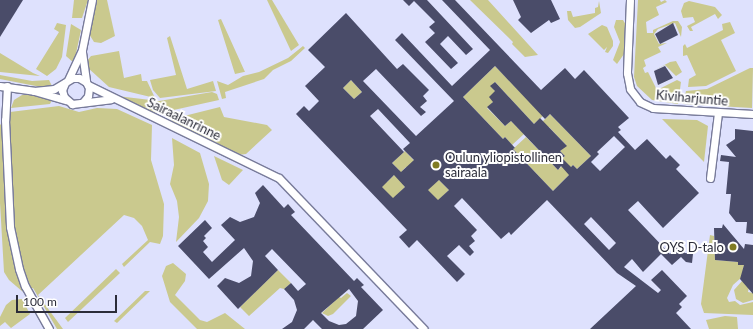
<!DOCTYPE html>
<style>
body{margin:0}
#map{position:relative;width:753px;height:329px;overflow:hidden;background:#dee1fd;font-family:Lato,sans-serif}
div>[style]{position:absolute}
.green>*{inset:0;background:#cac98e}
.building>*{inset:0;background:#4a4c69}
.roads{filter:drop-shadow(1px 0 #787b9a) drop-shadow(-1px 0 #787b9a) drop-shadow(0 1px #787b9a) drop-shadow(0 -1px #787b9a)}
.minor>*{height:7px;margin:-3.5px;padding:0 3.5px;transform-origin:3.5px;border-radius:3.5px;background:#fff}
.dots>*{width:11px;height:11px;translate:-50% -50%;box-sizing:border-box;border:2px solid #fff;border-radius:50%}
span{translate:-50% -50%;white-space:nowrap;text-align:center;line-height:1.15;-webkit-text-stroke:4px #fff;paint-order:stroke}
.street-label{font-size:13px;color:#2b2c39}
.poi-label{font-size:13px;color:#2b2c39}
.left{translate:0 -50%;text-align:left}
.right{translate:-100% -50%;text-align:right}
.scale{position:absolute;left:16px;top:295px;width:101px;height:18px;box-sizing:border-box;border:2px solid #2b2c39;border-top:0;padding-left:5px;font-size:12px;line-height:14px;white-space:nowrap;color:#2b2c39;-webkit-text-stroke:3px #fff;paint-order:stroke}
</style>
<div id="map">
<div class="green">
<div style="clip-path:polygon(74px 0,88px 0,82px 18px,72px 18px)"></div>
<div style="clip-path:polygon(97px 0,107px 0,115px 36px,101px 43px,94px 42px,89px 34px)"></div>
<div style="clip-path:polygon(267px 0,272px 0,299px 45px,291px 51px)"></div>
<div style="clip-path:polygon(470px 0,488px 0,538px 55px,525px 57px,512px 44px,513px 42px)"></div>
<div style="clip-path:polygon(638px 0,660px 0,661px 2px,665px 0,667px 2px,656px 7px,659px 15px,646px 22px,647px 33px,653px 33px,653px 30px,673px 21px,678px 21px,682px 27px,681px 37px,675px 23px,658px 29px,654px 34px,659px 44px,667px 43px,658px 47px,661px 52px,644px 60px,646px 66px,643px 68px,645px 73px,648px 72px,657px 90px,677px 80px,681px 82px,678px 104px,652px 100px,637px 86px,634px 77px)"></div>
<div style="clip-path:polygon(599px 1px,601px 13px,580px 27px,575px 28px,568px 20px,567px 11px,571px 11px,573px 17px,595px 13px,595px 8px,598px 7px)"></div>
<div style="clip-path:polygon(689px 1px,715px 7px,722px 15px,718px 19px,715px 14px,691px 27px,693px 31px,690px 31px,687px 26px,695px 22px,693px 17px,683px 18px,681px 11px,684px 3px)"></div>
<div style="clip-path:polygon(221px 19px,245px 72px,244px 72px,235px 74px,218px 20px)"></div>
<div style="clip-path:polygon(616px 20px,623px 20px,626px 25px,624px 54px,617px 64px,613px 60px,620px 42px,614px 27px)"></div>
<div style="clip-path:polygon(730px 22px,735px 33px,721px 40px,736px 71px,706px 86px,688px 87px,689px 79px,696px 75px,687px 55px,683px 56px,683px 46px,685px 44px,687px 48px,723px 30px,722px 24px)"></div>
<div style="clip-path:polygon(57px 23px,66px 25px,62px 57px,56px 69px,47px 76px,36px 69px,59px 32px,54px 29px)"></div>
<div style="clip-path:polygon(71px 24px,81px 30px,74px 63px,66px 56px)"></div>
<div style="clip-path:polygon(602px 25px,607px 27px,613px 41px,613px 46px,608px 53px,605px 52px,607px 47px,604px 50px,588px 34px)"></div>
<div style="clip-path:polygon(170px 36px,187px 89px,213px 81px,216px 91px,160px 98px,153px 90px,150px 80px,176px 75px,167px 38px)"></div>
<div style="clip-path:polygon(303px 46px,305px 48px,291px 61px,273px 70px,264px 79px,225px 92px,226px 98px,222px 99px,217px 81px,228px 85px,243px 76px,259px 72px,288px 58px)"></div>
<div style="clip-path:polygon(119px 51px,124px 78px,141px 74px,142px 81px,147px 81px,155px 98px,109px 87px,87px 67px,86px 62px,91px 56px)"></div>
<div style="clip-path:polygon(0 53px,33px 73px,40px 76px,0 72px)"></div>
<div style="clip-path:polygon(676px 61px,682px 72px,676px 76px,665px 65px,653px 71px,670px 62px)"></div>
<div style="clip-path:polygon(495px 66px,543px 116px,534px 124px,495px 82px,491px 86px,495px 91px,493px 102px,487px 108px,505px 126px,511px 121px,524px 134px,512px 145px,505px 137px,503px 139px,463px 97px)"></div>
<div style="clip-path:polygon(750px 68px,753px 68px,752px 108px,683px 104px,686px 91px,707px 89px)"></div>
<div style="clip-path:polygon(0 75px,32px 81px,49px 80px,52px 86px,41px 87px,0 79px)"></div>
<div style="clip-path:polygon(351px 80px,362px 92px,354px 99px,343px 88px)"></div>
<div style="clip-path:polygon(212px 92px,217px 94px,219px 100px,160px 113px,150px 112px,117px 96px,159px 101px)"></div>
<div style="clip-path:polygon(22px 95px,33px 95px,52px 100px,50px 104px,11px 108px,14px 100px)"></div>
<div style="clip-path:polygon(59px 106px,79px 112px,97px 108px,117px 109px,152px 125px,151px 160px,164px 204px,163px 236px,160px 244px,150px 242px,124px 267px,122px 264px,148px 240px,142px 226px,134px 218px,124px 215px,38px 295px,63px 329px,57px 329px,33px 288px,30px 289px,18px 255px,12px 217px,9px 125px,10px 112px)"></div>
<div style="clip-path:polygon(220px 107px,224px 117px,267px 125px,272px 130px,246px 154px,238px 155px,171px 122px,172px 119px)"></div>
<div style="clip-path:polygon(550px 114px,591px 156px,577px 169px,573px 165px,571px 167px,569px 175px,553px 191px,513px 149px,526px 137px,558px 170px,562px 166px,558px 162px,565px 156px,560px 151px,566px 145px,549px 127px,537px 127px)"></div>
<div style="clip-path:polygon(662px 119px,697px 120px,708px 126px,704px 162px)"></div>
<div style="clip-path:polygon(0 124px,2px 126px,7px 232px,23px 292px,9px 280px,4px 272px,0 203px)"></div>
<div style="clip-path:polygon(172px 138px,200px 153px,209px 184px,208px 201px,199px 218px,176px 242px,179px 217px,177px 201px,170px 184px,174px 165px)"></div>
<div style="clip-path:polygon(405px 151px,435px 183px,439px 180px,449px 190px,438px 201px,406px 167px,402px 171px,407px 176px,401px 182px,405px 187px,399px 193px,415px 222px,375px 180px,387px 182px,399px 170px,392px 163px)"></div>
<div style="clip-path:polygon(214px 156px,243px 170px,229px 185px,222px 180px)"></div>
<div style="clip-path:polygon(710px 235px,714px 236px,715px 260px,738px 262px,738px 265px,744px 265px,742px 277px,733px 285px,727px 298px,729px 302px,735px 301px,740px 305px,753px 302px,753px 315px,704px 313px,701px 304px)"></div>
<div style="clip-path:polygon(173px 263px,186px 274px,185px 281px,175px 295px,200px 320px,207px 322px,225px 313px,245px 329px,197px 329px,170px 302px,162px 276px,166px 266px)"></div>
<div style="clip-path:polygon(116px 269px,120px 273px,68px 322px,65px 318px)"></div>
<div style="clip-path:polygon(278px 270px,291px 283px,284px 289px,280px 288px,249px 316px,240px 307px)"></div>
<div style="clip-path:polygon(742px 281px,749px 287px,748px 292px,753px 293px,753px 300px,743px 303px,736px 299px,734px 290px)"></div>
<div style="clip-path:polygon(145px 291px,150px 291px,117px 323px,114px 321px)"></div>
<div style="clip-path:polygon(347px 293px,351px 296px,333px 314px,328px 316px,322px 313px,339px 297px,341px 298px)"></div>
<div style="clip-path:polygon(22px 299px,30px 314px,11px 328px,5px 322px,0 326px,0 317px,6px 305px,12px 300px)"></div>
<div style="clip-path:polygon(725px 316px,737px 317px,738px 329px,709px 329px,706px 320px)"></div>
</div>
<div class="building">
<div style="clip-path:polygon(0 0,23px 0,0 37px)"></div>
<div style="clip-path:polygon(403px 0,427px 0,473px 49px,466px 55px,448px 36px,440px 44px,458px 63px,451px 69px,425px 42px,435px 33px,429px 27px,435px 22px,414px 1px,409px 6px)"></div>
<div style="clip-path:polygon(evenodd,442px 0,455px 0,541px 90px,565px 68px,575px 79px,584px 70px,629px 118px,618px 127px,621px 130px,618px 132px,635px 150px,647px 139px,666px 159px,670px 155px,680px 165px,676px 169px,699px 193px,663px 228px,638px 201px,628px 210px,670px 254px,678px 246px,685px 253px,693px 254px,692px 263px,686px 262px,681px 257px,672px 265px,661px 254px,643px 272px,632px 259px,624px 267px,658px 293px,661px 290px,651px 280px,662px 270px,687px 296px,679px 304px,682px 307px,676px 313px,691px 329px,590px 329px,636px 286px,617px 273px,547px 200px,511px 235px,509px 232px,501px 239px,462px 198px,454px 206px,477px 230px,471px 236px,475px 241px,469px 246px,474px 252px,470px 256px,459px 245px,447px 256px,465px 274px,457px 282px,417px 240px,409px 248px,399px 237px,407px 230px,296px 114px,304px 106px,309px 111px,319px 101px,305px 86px,325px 67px,308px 50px,346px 13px,397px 69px,403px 64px,429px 90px,423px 96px,427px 101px,420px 107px,426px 112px,421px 116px,376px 69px,363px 81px,416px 136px,454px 101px,395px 40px,402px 33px,452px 86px,490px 50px,442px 0,495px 66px,545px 119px,550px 114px,591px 156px,577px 169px,573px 165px,571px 167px,562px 158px,565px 156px,560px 151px,567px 146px,540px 118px,534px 124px,495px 82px,490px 86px,495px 91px,489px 97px,493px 102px,487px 107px,505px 126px,511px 121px,558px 170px,561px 166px,569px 175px,553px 191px,513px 149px,515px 148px,505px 137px,503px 139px,463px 97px,495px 66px,442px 0,351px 80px,362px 92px,354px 99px,343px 88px,351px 80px,442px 0,378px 109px,410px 143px,403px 149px,414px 160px,401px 172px,392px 163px,404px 152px,370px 116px,378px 109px,442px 0,614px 136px,625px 147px,600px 171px,591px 162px,599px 154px,597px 152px,614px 136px,442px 0,394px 175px,405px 187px,393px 198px,382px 187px,394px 175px,442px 0,439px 180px,449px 190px,438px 200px,428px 190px,439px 180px,442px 0,591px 217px,616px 243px,609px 250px,584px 224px,591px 217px)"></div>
<div style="clip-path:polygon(513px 0,551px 0,560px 19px,551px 23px,549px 20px,531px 33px,518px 20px,521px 17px)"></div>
<div style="clip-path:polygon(673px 23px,678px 35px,660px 44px,655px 34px)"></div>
<div style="clip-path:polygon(665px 66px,673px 78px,658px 85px,654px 71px)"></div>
<div style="clip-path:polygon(735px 129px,753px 131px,753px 234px,746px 233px,747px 222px,736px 222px,729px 213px,731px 194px,726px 194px,729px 162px,720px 161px,721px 155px,736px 157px,726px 145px,735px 139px)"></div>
<div style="clip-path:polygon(evenodd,263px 185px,284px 208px,288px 204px,295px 212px,291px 215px,354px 281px,357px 278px,364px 285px,361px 287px,383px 310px,363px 329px,322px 329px,313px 320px,304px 329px,282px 329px,292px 322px,297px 310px,294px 300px,284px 289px,291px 283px,298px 291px,306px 284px,272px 249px,265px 256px,278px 270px,238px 309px,217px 286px,225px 278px,239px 283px,251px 276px,253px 261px,244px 248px,209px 279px,178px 246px,205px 220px,212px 228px,204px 236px,206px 238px,203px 241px,208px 247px,203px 252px,212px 262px,235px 240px,221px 225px,230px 217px,240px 222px,254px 217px,260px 203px,255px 193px,263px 185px,349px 289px,358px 301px,356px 316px,346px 324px,339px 325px,329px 321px,321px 313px,349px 289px)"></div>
<div style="clip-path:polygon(723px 224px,744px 249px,745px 244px,753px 245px,753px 294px,740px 279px,744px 265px,738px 265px,738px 262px,715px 260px,714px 228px,722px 228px)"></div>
</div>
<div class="roads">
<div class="minor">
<div style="left:630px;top:0;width:73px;rotate:92.4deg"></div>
<div style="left:627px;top:73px;width:16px;rotate:79deg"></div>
<div style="left:630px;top:89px;width:16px;rotate:52deg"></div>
<div style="left:640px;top:102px;width:14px;rotate:25deg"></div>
<div style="left:653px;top:108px;width:100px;rotate:3.4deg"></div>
<div style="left:82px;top:52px;width:30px;rotate:82deg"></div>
<div style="left:68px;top:80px;width:33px;rotate:-65deg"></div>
<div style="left:82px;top:50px;width:51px;rotate:-78.7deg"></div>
<div style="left:65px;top:83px;width:8px;rotate:113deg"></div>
<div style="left:62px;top:90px;width:7px;rotate:74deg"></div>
<div style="left:64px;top:97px;width:11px;rotate:41deg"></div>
<div style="left:72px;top:104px;width:39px;rotate:-7deg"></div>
<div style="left:88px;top:85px;width:212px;rotate:26deg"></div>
<div style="left:279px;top:178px;width:209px;rotate:46.2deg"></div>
<div style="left:0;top:86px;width:34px;rotate:8deg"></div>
<div style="left:34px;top:91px;width:33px;rotate:16deg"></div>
<div style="left:7px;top:86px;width:34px;rotate:93deg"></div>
<div style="left:5px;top:120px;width:107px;rotate:87.3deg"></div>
<div style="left:10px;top:227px;width:43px;rotate:77.9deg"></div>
<div style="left:19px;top:269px;width:18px;rotate:71deg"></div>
<div style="left:25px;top:286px;width:49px;rotate:60.8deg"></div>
<div style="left:34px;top:91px;width:20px;rotate:-6deg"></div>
<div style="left:54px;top:89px;width:21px;rotate:-31deg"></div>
<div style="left:72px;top:78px;width:7px"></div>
<div style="left:79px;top:78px;width:8px;rotate:30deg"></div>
<div style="left:86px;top:82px;width:7px;rotate:63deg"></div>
<div style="left:89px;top:88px;width:8px;rotate:97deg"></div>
<div style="left:88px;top:96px;width:8px;rotate:130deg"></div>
<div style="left:710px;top:178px;width:65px;rotate:-83deg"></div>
</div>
</div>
<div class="dots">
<div style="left:436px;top:165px;background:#807c24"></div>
<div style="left:733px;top:247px;background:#807c24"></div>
</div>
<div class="street-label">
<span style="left:692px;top:98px;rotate:5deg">Kiviharjuntie</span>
<span style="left:184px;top:119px;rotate:26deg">Sairaalanrinne</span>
</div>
<div class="poi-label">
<span class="left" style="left:445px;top:165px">Oulun yliopistollinen<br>sairaala</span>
<span class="right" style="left:724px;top:247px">OYS D-talo</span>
</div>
<div class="scale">100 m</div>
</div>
